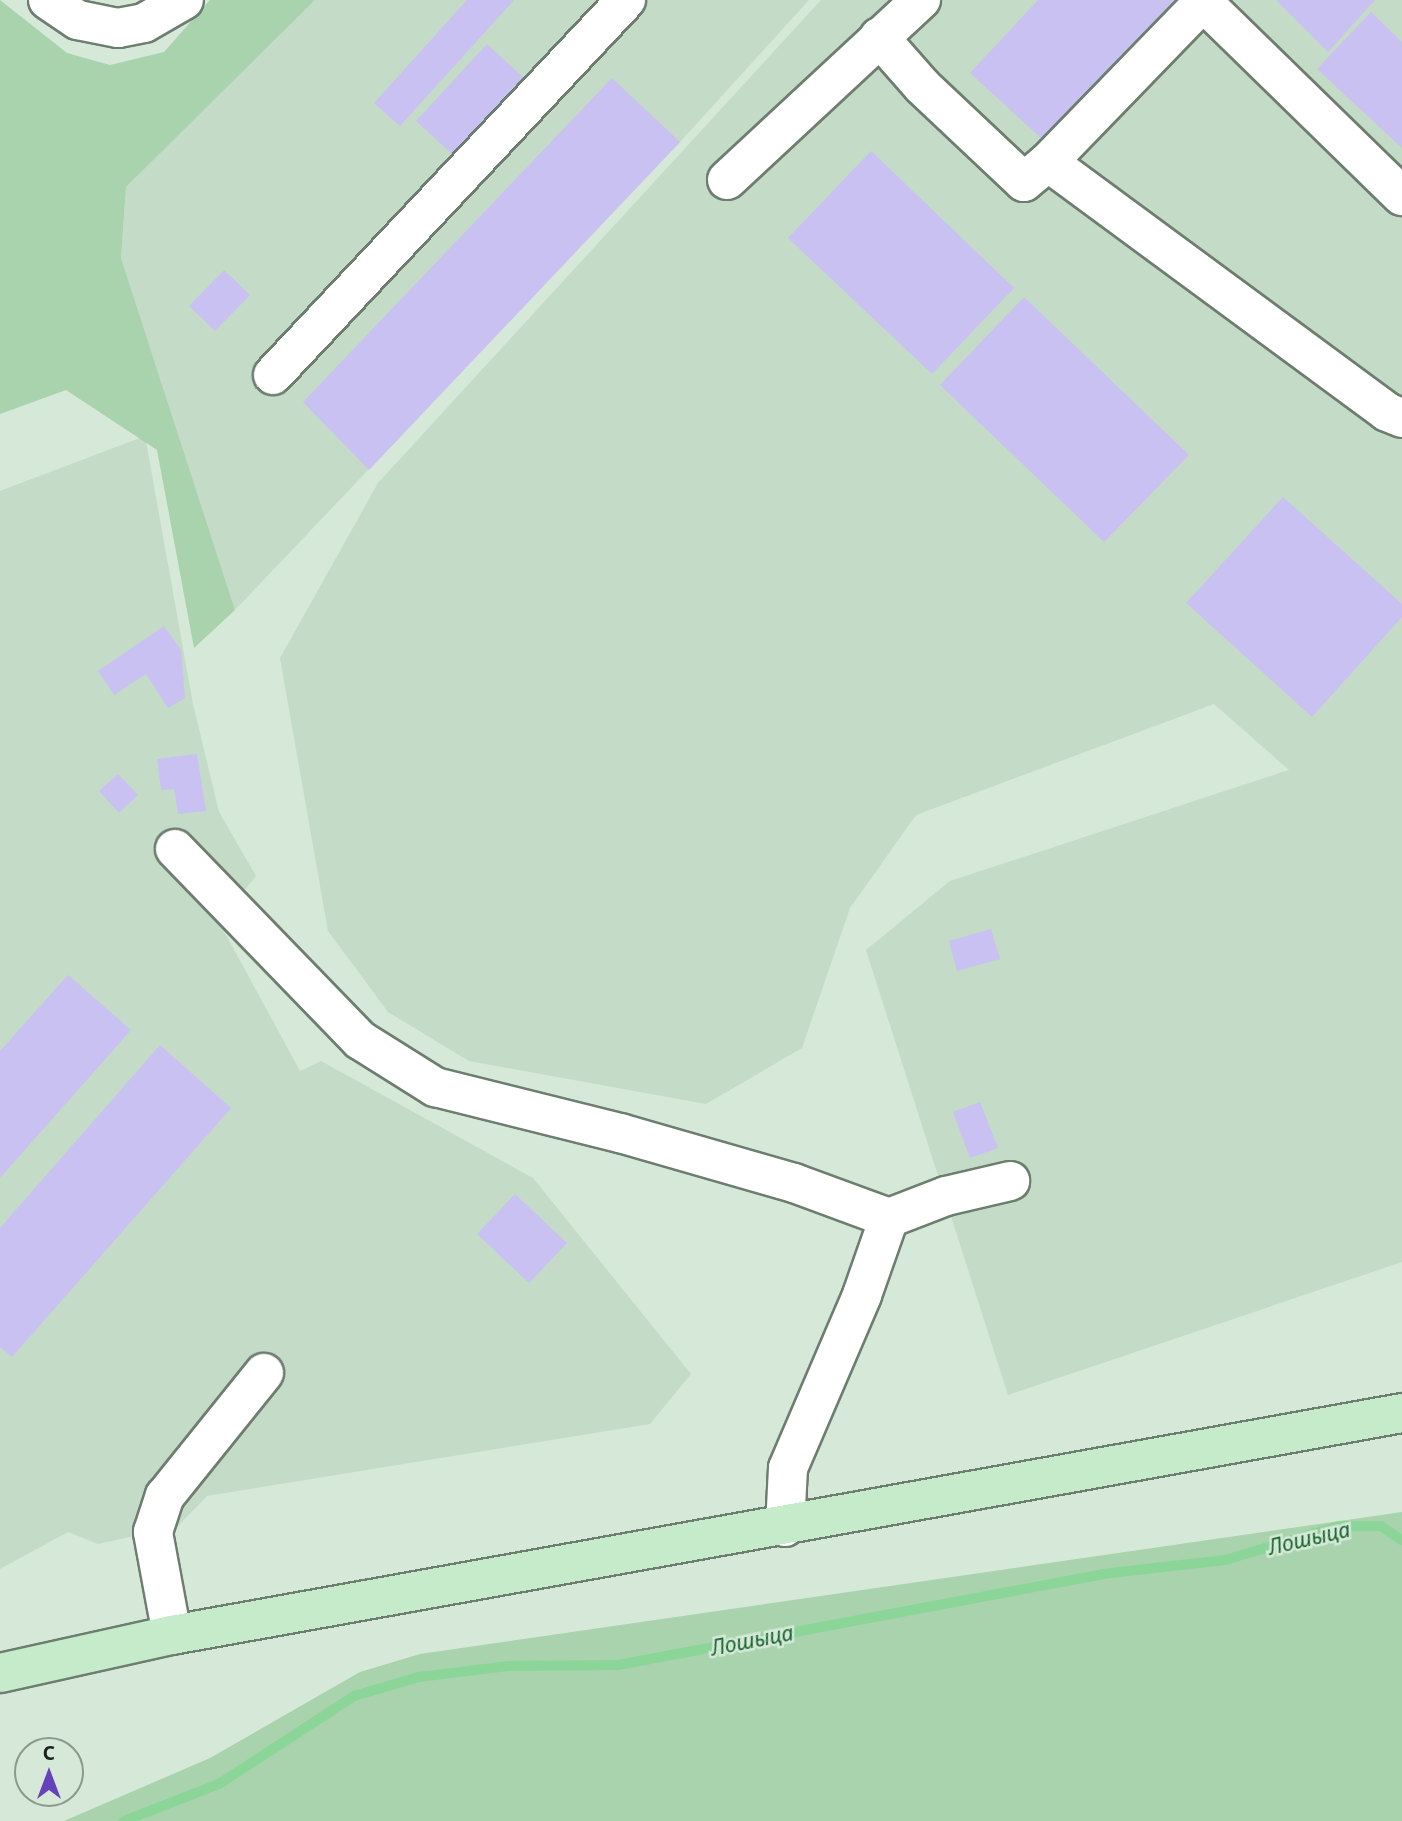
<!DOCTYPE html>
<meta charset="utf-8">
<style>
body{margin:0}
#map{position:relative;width:1402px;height:1821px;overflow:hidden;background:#d6e8d8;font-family:"Noto Sans",sans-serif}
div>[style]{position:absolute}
.built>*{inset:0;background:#c4dbc7}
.green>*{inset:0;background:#a8d3ad}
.stream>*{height:10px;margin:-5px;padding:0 5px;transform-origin:5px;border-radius:5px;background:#8cd598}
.building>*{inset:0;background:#c9c1f2}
.roads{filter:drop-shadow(2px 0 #6d7d6f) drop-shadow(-2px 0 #6d7d6f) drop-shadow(0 2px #6d7d6f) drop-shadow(0 -2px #6d7d6f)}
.minor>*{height:38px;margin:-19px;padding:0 19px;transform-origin:19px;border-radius:19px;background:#fff}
.major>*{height:38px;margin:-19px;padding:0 19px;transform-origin:19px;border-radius:19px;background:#c5ebcb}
span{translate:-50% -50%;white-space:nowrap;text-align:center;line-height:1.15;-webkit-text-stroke:5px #d6e8d8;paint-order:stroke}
.water-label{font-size:21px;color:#16642d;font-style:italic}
.north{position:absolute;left:14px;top:1737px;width:70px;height:70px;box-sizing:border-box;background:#d6e8d8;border:2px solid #8c998d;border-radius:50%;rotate:0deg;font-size:19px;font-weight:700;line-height:28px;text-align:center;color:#1c231d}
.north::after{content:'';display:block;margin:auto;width:24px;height:32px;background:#6642ba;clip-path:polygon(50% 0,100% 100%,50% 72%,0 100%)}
</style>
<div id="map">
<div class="built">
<div style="clip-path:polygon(315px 0,809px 0,680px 142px,235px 610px,121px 258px,126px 187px)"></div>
<div style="clip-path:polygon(821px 0,1402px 0,1402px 1262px,1008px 1395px,866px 950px,950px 881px,1289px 770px,1214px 704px,916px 815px,850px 908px,802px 1048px,706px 1104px,469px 1061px,388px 1012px,328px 931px,280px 658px,378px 483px)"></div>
<div style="clip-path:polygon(145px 436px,193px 704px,219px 812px,256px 876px,219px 922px,300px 1071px,321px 1061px,533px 1178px,691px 1374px,650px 1424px,207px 1496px,178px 1526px,98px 1544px,68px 1532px,0 1569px,0 491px)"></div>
</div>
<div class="green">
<div style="clip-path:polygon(0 0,67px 53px,110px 65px,164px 52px,210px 0,315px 0,126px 187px,121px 258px,235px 610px,194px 648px,157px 450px,66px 390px,0 414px)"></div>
<div style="clip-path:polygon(1402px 1512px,1402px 1821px,64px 1821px,210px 1758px,360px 1672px,420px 1654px)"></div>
</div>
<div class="stream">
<div style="left:124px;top:1821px;width:102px;rotate:-21.3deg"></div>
<div style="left:219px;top:1784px;width:161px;rotate:-33.1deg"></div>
<div style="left:354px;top:1696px;width:68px;rotate:-16.3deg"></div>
<div style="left:419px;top:1677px;width:91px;rotate:-7deg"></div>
<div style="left:509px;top:1666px;width:109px;rotate:-0.5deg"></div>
<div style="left:618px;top:1665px;width:492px;rotate:-10.6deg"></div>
<div style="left:1102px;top:1574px;width:124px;rotate:-6.5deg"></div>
<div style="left:1225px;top:1560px;width:120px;rotate:-16.5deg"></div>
<div style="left:1340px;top:1526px;width:41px"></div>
<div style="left:1381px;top:1526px;width:25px;rotate:34deg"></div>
</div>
<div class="building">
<div style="clip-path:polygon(467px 0,514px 0,400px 126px,374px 103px)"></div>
<div style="clip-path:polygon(1038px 0,1174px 0,1043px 140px,970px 73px)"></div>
<div style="clip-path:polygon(1276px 0,1375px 0,1328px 52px)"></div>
<div style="clip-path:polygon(1371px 12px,1402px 42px,1402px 148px,1317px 69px)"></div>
<div style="clip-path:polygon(487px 44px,526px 80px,454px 156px,416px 121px)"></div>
<div style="clip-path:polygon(612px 78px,680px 142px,369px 470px,303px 402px)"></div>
<div style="clip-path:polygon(871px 151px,1014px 288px,932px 374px,788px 238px)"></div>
<div style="clip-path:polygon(224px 270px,250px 295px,215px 331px,189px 306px)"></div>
<div style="clip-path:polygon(1024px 297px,1189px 455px,1104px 542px,940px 385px)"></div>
<div style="clip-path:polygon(1283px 497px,1402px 604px,1402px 617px,1312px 717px,1186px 603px)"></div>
<div style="clip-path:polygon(164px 626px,181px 650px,185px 698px,168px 708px,146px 674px,114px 695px,98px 671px)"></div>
<div style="clip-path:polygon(197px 754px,206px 811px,178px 814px,174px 789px,161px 790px,157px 759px)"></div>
<div style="clip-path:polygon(118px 774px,138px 795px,119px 813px,99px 791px)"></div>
<div style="clip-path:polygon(991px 929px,1000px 959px,957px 971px,949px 941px)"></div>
<div style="clip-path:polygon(68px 975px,131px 1030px,0 1178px,0 1051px)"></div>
<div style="clip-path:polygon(160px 1045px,231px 1108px,12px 1357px,0 1347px,0 1228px)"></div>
<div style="clip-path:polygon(980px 1102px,998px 1148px,970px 1158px,953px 1112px)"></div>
<div style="clip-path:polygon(515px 1194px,567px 1243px,529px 1283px,477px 1234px)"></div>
</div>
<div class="roads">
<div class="minor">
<div style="left:48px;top:0;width:36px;rotate:34deg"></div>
<div style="left:78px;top:20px;width:41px;rotate:11.3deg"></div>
<div style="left:118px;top:28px;width:26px;rotate:-11deg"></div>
<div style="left:144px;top:23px;width:46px;rotate:-29.9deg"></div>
<div style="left:879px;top:37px;width:65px;rotate:48.7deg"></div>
<div style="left:922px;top:86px;width:140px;rotate:43.3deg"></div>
<div style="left:1024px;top:182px;width:31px;rotate:-40deg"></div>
<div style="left:1048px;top:162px;width:421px;rotate:36.4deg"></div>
<div style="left:1387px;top:412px;width:16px;rotate:22deg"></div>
<div style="left:1048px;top:162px;width:223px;rotate:-45.9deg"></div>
<div style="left:1203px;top:2px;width:278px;rotate:44.3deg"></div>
<div style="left:727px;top:180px;width:265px;rotate:-42.9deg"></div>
<div style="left:273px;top:375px;width:515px;rotate:-46.73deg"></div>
<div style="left:175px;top:849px;width:266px;rotate:45.9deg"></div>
<div style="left:360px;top:1040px;width:89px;rotate:32.1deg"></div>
<div style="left:435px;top:1087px;width:191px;rotate:14deg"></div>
<div style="left:620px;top:1133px;width:181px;rotate:16deg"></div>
<div style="left:794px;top:1183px;width:101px;rotate:20.2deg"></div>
<div style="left:785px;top:1527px;width:59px;rotate:-87.1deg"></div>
<div style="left:788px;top:1468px;width:188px;rotate:-66.8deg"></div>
<div style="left:862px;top:1295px;width:82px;rotate:-70.7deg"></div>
<div style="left:889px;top:1218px;width:61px;rotate:-21.1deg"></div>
<div style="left:946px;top:1196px;width:66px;rotate:-13.2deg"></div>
<div style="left:172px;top:1635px;width:105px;rotate:-100.5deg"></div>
<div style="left:153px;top:1532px;width:38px;rotate:-72deg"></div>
<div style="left:165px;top:1496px;width:158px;rotate:-51.2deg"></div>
</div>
<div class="major">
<div style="left:0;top:1673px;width:176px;rotate:-12.5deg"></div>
<div style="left:172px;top:1635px;width:1250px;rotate:-10.23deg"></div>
</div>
</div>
<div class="water-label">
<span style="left:1309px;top:1538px;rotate:-13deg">Лошыца</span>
<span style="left:752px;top:1640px;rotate:-11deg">Лошыца</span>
</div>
<div class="north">С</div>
</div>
